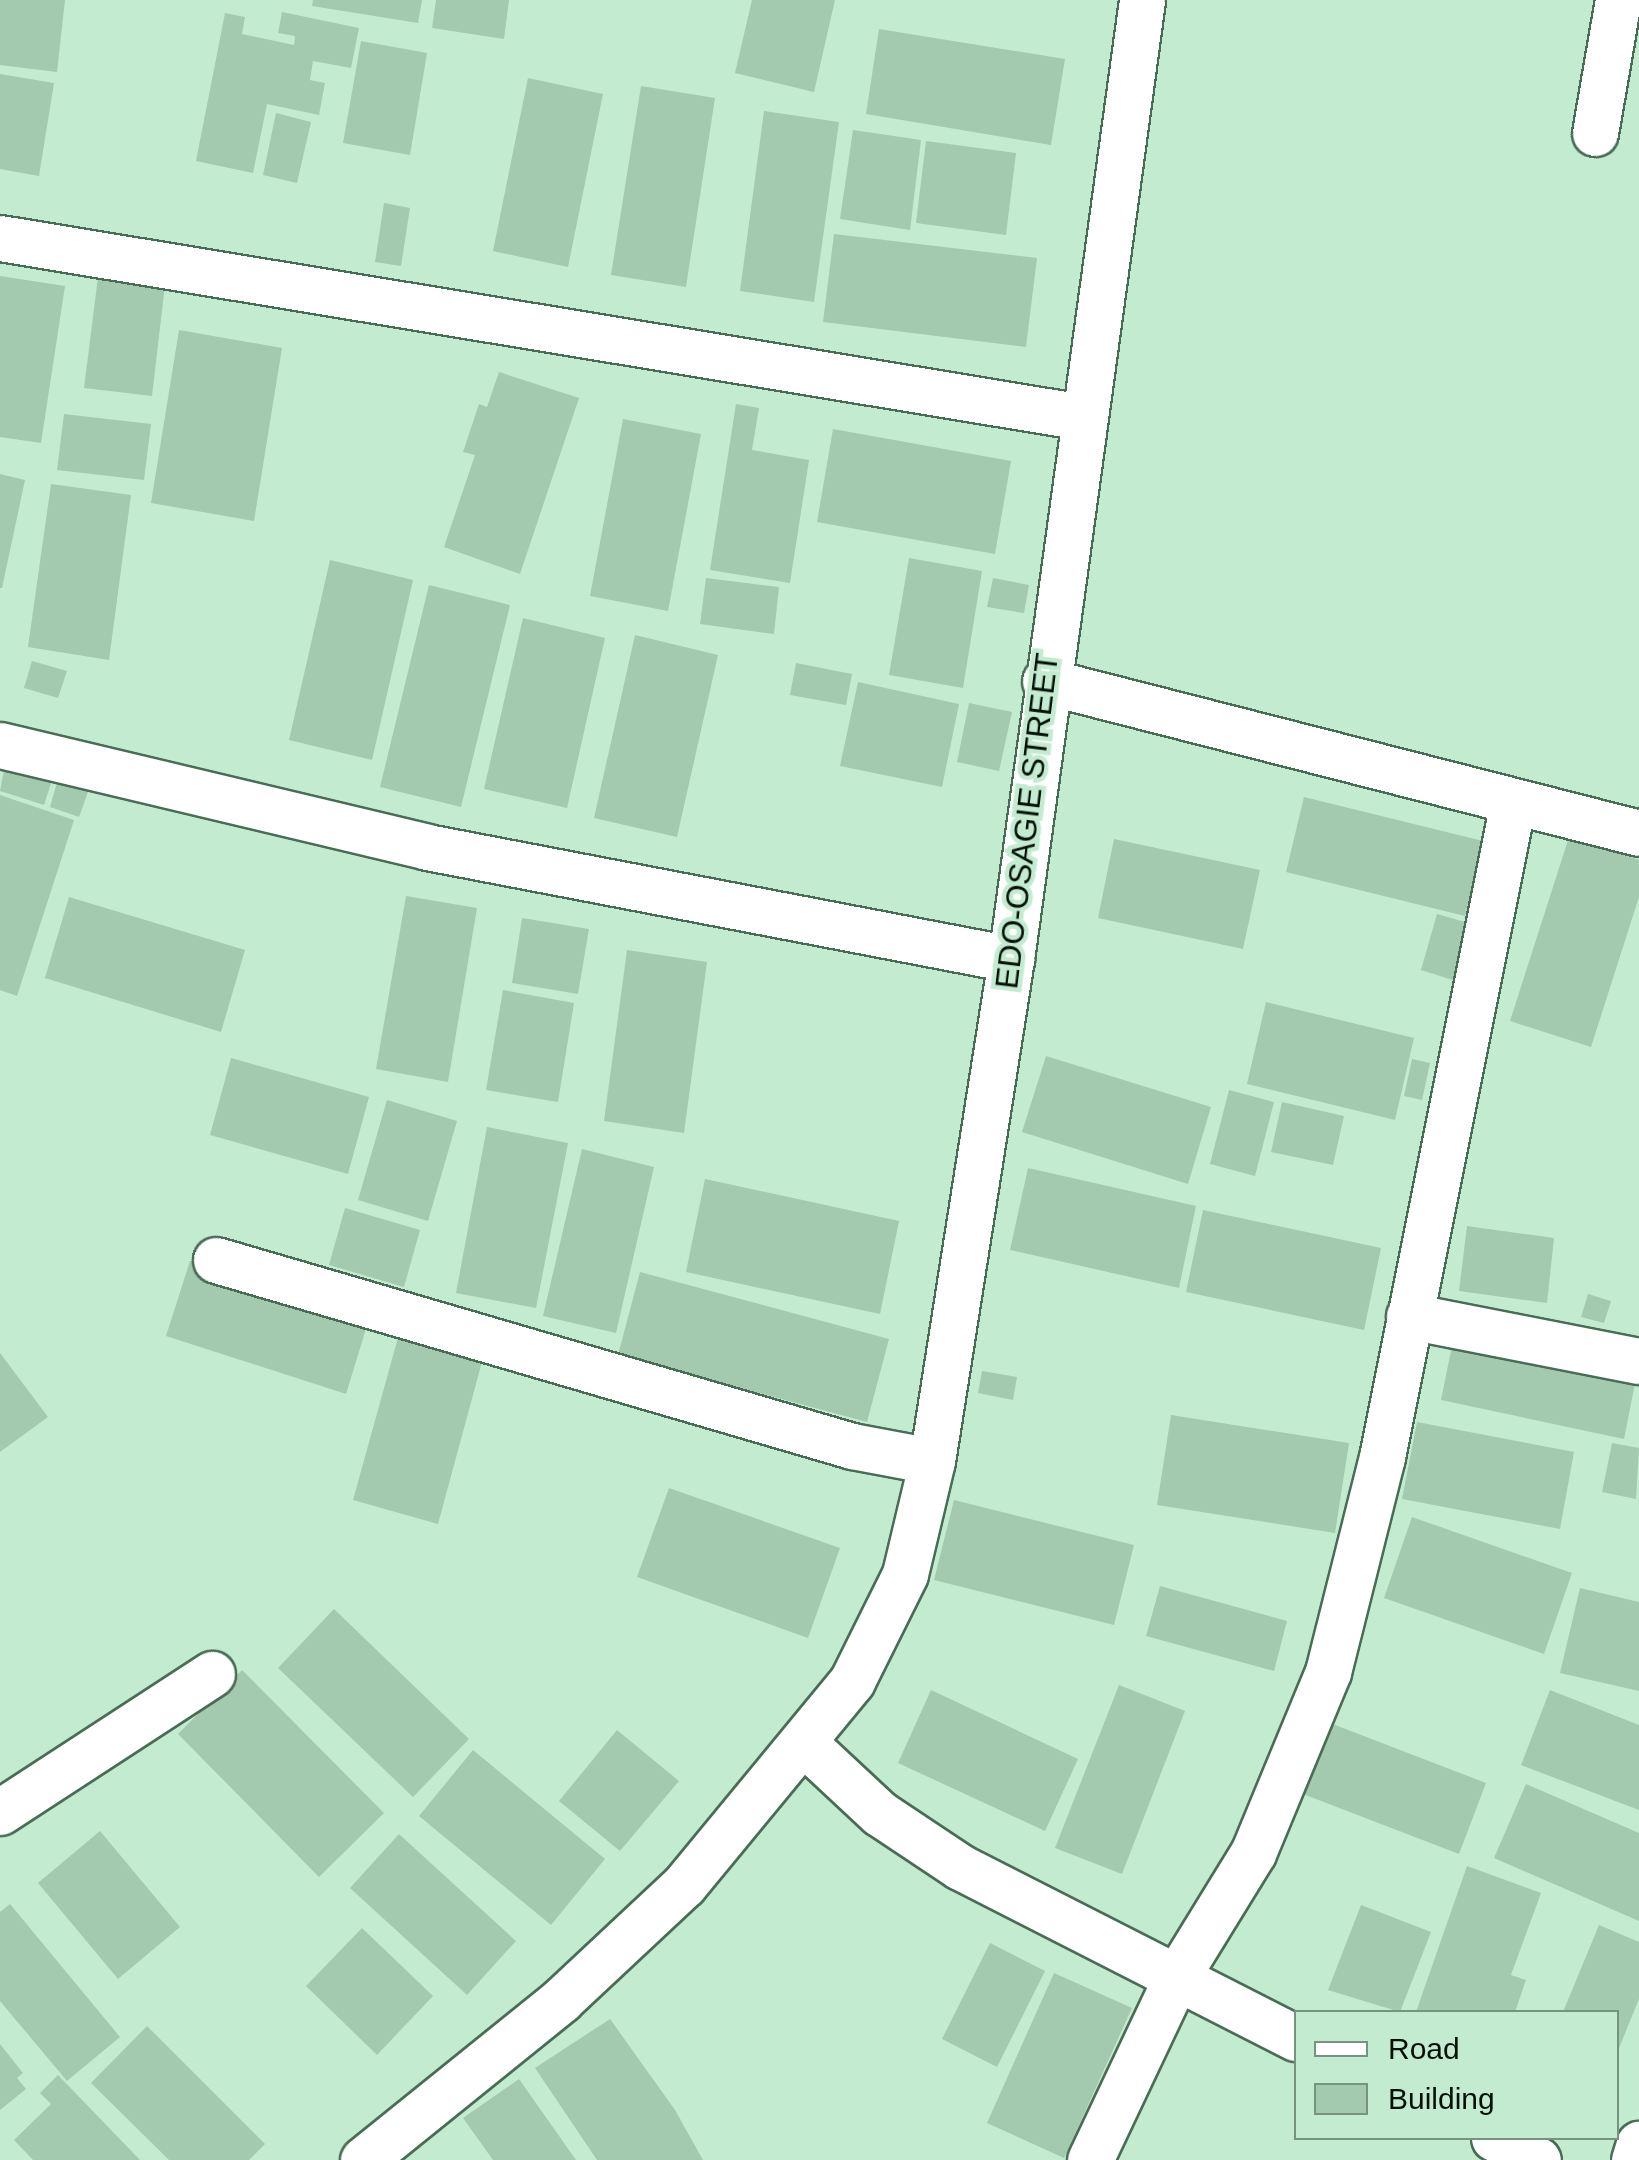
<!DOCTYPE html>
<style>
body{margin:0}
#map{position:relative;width:1639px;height:2160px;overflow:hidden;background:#c3ebd0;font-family:Helvetica,sans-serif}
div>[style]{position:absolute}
.building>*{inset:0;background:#a3caaf}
.roads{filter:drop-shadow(2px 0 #496c55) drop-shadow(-2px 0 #496c55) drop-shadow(0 2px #496c55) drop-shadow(0 -2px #496c55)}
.street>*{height:45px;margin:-22.5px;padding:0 22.5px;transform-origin:22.5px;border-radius:22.5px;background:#fff}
span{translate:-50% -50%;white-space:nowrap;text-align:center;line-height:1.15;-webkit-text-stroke:9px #c3ebd0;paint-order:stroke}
.street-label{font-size:32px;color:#031007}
.legend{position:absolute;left:1294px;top:2010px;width:325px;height:130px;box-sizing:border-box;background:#c3ebd0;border:2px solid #769380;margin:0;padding:12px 18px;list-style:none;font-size:30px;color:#031007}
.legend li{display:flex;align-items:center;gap:20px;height:50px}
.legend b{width:50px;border:2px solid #769380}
</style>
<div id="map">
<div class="building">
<div style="clip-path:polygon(0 0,65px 0,57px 72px,0 65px)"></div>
<div style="clip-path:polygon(313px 0,422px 0,418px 23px,312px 6px)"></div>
<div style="clip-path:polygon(436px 0,509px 0,504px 39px,432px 28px)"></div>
<div style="clip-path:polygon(752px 0,835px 0,814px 92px,735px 73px)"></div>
<div style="clip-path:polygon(282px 12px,359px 28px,351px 68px,313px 61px,310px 80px,325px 83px,319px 115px,267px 104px,253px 173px,196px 161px,225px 13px,245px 17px,242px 34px,294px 45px,295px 36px,278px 33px)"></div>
<div style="clip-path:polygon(879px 29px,1065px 59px,1051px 145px,866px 114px)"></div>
<div style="clip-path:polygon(361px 41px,427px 53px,410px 155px,343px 143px)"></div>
<div style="clip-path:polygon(0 74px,54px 83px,39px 176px,0 169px)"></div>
<div style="clip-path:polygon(528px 78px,603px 94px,568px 267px,493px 251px)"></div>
<div style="clip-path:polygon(641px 86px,715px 98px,686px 287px,611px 275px)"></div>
<div style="clip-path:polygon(764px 111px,839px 122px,814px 302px,740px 291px)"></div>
<div style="clip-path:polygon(276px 113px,311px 122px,297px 183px,263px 175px)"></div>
<div style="clip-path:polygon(853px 130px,921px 140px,910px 230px,840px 219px)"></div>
<div style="clip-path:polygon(926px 141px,1016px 153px,1006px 235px,916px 223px)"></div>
<div style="clip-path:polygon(384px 203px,410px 208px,401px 266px,375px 262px)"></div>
<div style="clip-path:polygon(834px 234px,1037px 258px,1026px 347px,823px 322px)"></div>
<div style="clip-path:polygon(0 276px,65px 286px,41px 443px,0 437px)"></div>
<div style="clip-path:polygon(98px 277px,165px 285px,152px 396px,84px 388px)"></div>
<div style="clip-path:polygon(179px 330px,282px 348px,254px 521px,151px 503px)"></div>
<div style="clip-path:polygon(499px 372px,579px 398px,520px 574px,444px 547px,475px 455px,463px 452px,479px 404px,487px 407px)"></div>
<div style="clip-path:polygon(736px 404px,759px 408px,752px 450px,809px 460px,790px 583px,710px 570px)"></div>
<div style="clip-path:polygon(64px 414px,151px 424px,144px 480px,57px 470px)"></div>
<div style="clip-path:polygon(623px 419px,701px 434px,668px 611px,590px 596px)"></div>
<div style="clip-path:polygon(833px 429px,1011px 461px,995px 554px,817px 522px)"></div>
<div style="clip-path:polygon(0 474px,25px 480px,2px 588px,0 588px)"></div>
<div style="clip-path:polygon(51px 484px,131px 495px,109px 660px,28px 647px)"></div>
<div style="clip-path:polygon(909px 558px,982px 571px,963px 688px,889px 675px)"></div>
<div style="clip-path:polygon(330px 560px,413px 580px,372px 760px,289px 740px)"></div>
<div style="clip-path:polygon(706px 578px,779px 587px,774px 634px,700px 624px)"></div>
<div style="clip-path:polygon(993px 578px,1029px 585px,1024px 613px,987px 607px)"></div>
<div style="clip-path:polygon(429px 585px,510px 605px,461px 807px,380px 787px)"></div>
<div style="clip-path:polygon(523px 618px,605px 638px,567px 808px,484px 789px)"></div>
<div style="clip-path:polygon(635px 635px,718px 655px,677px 837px,594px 818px)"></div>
<div style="clip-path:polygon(32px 661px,67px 671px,58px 698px,24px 688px)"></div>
<div style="clip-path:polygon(796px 663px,852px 674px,846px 705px,790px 695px)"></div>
<div style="clip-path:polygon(858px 682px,959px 704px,942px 787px,840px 766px)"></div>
<div style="clip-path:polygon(969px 703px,1012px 712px,999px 771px,957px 762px)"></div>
<div style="clip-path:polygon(5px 765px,52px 780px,44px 805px,0 791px)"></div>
<div style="clip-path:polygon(58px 779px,89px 789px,79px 817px,50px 807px)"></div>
<div style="clip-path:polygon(0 795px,74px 820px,17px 996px,0 990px)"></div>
<div style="clip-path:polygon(1304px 797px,1483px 841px,1465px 916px,1286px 872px)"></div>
<div style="clip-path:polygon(1569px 837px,1639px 860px,1639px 897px,1591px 1047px,1510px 1021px)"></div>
<div style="clip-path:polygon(1114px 839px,1260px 870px,1243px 949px,1098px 918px)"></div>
<div style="clip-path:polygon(406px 896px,477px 908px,448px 1082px,376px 1069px)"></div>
<div style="clip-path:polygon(69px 897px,245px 950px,221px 1032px,45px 978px)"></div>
<div style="clip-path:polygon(1437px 914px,1472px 924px,1456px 981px,1421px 970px)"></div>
<div style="clip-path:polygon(522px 918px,589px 929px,578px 994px,512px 983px)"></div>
<div style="clip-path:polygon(627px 950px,707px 962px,684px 1133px,604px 1121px)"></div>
<div style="clip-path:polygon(503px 990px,574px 1003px,558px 1102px,486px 1090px)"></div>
<div style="clip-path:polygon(1266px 1002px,1414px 1038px,1395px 1120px,1247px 1084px)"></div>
<div style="clip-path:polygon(1046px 1056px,1211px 1107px,1188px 1184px,1022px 1132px)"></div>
<div style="clip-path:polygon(231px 1058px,369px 1097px,348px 1174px,210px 1135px)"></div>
<div style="clip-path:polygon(1412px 1059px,1430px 1063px,1422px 1100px,1404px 1096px)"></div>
<div style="clip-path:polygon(1229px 1090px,1274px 1102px,1255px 1176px,1210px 1164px)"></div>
<div style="clip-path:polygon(387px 1100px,457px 1121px,428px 1221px,358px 1200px)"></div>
<div style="clip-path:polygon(1282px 1102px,1344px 1116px,1333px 1165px,1271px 1152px)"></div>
<div style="clip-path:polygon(487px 1127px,568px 1143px,536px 1308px,456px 1293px)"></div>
<div style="clip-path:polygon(582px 1149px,654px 1167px,616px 1333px,543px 1316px)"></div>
<div style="clip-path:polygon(1028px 1168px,1196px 1206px,1179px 1288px,1010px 1250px)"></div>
<div style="clip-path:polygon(705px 1179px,899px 1221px,880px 1314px,686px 1272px)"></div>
<div style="clip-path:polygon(345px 1208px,420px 1230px,404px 1287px,329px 1265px)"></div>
<div style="clip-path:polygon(1203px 1210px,1381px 1248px,1364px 1330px,1186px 1292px)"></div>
<div style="clip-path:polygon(1467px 1226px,1554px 1238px,1547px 1303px,1459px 1291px)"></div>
<div style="clip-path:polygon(190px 1261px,369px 1319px,346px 1394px,166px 1336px)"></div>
<div style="clip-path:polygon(640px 1272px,889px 1339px,867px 1422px,618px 1355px)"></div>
<div style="clip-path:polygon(1588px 1294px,1611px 1301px,1604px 1323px,1581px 1317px)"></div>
<div style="clip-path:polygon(399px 1334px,483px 1358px,438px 1524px,353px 1500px)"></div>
<div style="clip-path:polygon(1454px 1336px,1637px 1373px,1624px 1439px,1441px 1400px)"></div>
<div style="clip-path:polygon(0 1353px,48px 1417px,0 1452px)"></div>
<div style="clip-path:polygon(982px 1371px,1017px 1377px,1013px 1400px,978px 1393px)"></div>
<div style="clip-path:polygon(1171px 1415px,1349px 1443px,1335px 1533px,1157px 1505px)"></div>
<div style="clip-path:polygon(1417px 1422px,1574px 1452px,1560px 1529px,1402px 1499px)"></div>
<div style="clip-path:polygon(1612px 1443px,1639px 1448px,1636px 1499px,1602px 1492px)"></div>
<div style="clip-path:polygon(669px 1488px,840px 1548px,808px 1638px,637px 1577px)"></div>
<div style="clip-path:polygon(954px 1500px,1134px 1545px,1114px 1625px,934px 1580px)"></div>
<div style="clip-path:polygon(1412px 1517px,1572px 1573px,1544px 1654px,1384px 1598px)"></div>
<div style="clip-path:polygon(1160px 1586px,1287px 1621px,1274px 1671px,1146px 1636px)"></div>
<div style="clip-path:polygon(1580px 1588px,1639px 1602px,1639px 1691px,1560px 1673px)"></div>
<div style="clip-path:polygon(334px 1609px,469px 1739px,413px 1797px,278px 1668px)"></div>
<div style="clip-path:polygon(242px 1670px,384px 1813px,319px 1877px,178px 1734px)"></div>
<div style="clip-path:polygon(1119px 1685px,1185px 1711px,1122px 1874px,1055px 1848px)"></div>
<div style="clip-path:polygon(931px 1690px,1078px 1759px,1045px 1831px,898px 1763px)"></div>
<div style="clip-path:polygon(1550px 1690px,1639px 1725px,1639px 1810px,1521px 1765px)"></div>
<div style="clip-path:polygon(1330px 1723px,1486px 1783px,1459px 1854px,1303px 1794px)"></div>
<div style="clip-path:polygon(617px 1730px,679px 1781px,620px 1851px,559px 1801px)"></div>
<div style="clip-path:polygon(473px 1750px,605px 1859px,551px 1925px,419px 1816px)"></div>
<div style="clip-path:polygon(1526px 1784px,1639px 1833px,1639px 1921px,1494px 1858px)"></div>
<div style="clip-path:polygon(100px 1831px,180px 1927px,118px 1979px,38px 1883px)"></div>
<div style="clip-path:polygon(399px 1834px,516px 1941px,467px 1995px,350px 1888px)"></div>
<div style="clip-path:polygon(1467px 1866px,1541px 1893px,1511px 1975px,1526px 1980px,1515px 2012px,1416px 2012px)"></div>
<div style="clip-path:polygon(10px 1904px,120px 2037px,67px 2081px,0 2001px,0 1912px)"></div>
<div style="clip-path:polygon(1361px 1905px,1431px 1932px,1400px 2012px,1328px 1990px)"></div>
<div style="clip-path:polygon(1599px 1925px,1639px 1942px,1639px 1999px,1617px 2053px,1616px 2012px,1563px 2012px)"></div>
<div style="clip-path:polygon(362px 1928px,433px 1996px,377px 2055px,306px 1986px)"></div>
<div style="clip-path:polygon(990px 1943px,1045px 1971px,997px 2067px,942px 2039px)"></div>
<div style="clip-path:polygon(1054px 1973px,1132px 2008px,1064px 2158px,987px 2123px)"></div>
<div style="clip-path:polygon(610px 2019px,675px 2110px,703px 2160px,597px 2160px,535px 2068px)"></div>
<div style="clip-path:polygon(147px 2026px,265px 2144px,249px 2160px,169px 2160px,91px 2083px)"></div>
<div style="clip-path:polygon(0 2044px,23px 2073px,17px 2078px,26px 2089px,0 2110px)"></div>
<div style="clip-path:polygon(58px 2075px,140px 2160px,33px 2160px,14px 2140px,51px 2104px,40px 2093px)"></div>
<div style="clip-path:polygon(519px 2079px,576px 2160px,493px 2160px,463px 2118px)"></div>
</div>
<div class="roads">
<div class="street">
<div style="left:1595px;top:133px;width:135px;rotate:-80.2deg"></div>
<div style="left:0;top:238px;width:1098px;rotate:9.39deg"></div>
<div style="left:1045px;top:681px;width:613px;rotate:14.35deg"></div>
<div style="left:0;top:745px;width:439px;rotate:13.4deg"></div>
<div style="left:427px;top:847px;width:595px;rotate:10.86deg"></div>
<div style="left:216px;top:1260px;width:663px;rotate:16.3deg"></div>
<div style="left:852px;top:1446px;width:81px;rotate:10.6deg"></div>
<div style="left:1409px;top:1316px;width:234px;rotate:11.1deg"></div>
<div style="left:804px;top:1743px;width:103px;rotate:43deg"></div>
<div style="left:879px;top:1813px;width:97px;rotate:33.7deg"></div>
<div style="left:960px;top:1867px;width:377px;rotate:27deg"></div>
<div style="left:0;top:1812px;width:253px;rotate:-33.1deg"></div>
<div style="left:1494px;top:2138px;width:49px;rotate:26.6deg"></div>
<div style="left:363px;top:2160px;width:255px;rotate:-38.9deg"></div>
<div style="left:561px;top:2000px;width:168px;rotate:-43.1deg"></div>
<div style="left:684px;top:1885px;width:264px;rotate:-50.5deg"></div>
<div style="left:852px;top:1681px;width:119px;rotate:-63.6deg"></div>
<div style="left:905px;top:1574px;width:116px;rotate:-76.6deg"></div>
<div style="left:932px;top:1461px;width:508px;rotate:-81.06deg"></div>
<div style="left:1011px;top:959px;width:968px;rotate:-82.22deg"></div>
<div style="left:1090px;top:2160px;width:201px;rotate:-64.7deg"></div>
<div style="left:1176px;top:1978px;width:147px;rotate:-58.4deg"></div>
<div style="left:1253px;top:1853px;width:196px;rotate:-67.5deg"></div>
<div style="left:1328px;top:1672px;width:222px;rotate:-75.9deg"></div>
<div style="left:1382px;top:1457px;width:668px;rotate:-78.69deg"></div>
<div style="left:1634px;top:2160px;width:17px;rotate:-73deg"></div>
</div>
</div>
<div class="street-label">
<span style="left:1027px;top:821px;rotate:-83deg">EDO-OSAGIE STREET</span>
</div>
<ul class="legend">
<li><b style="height:12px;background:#fff"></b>Road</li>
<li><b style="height:28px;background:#a3caaf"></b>Building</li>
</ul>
</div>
